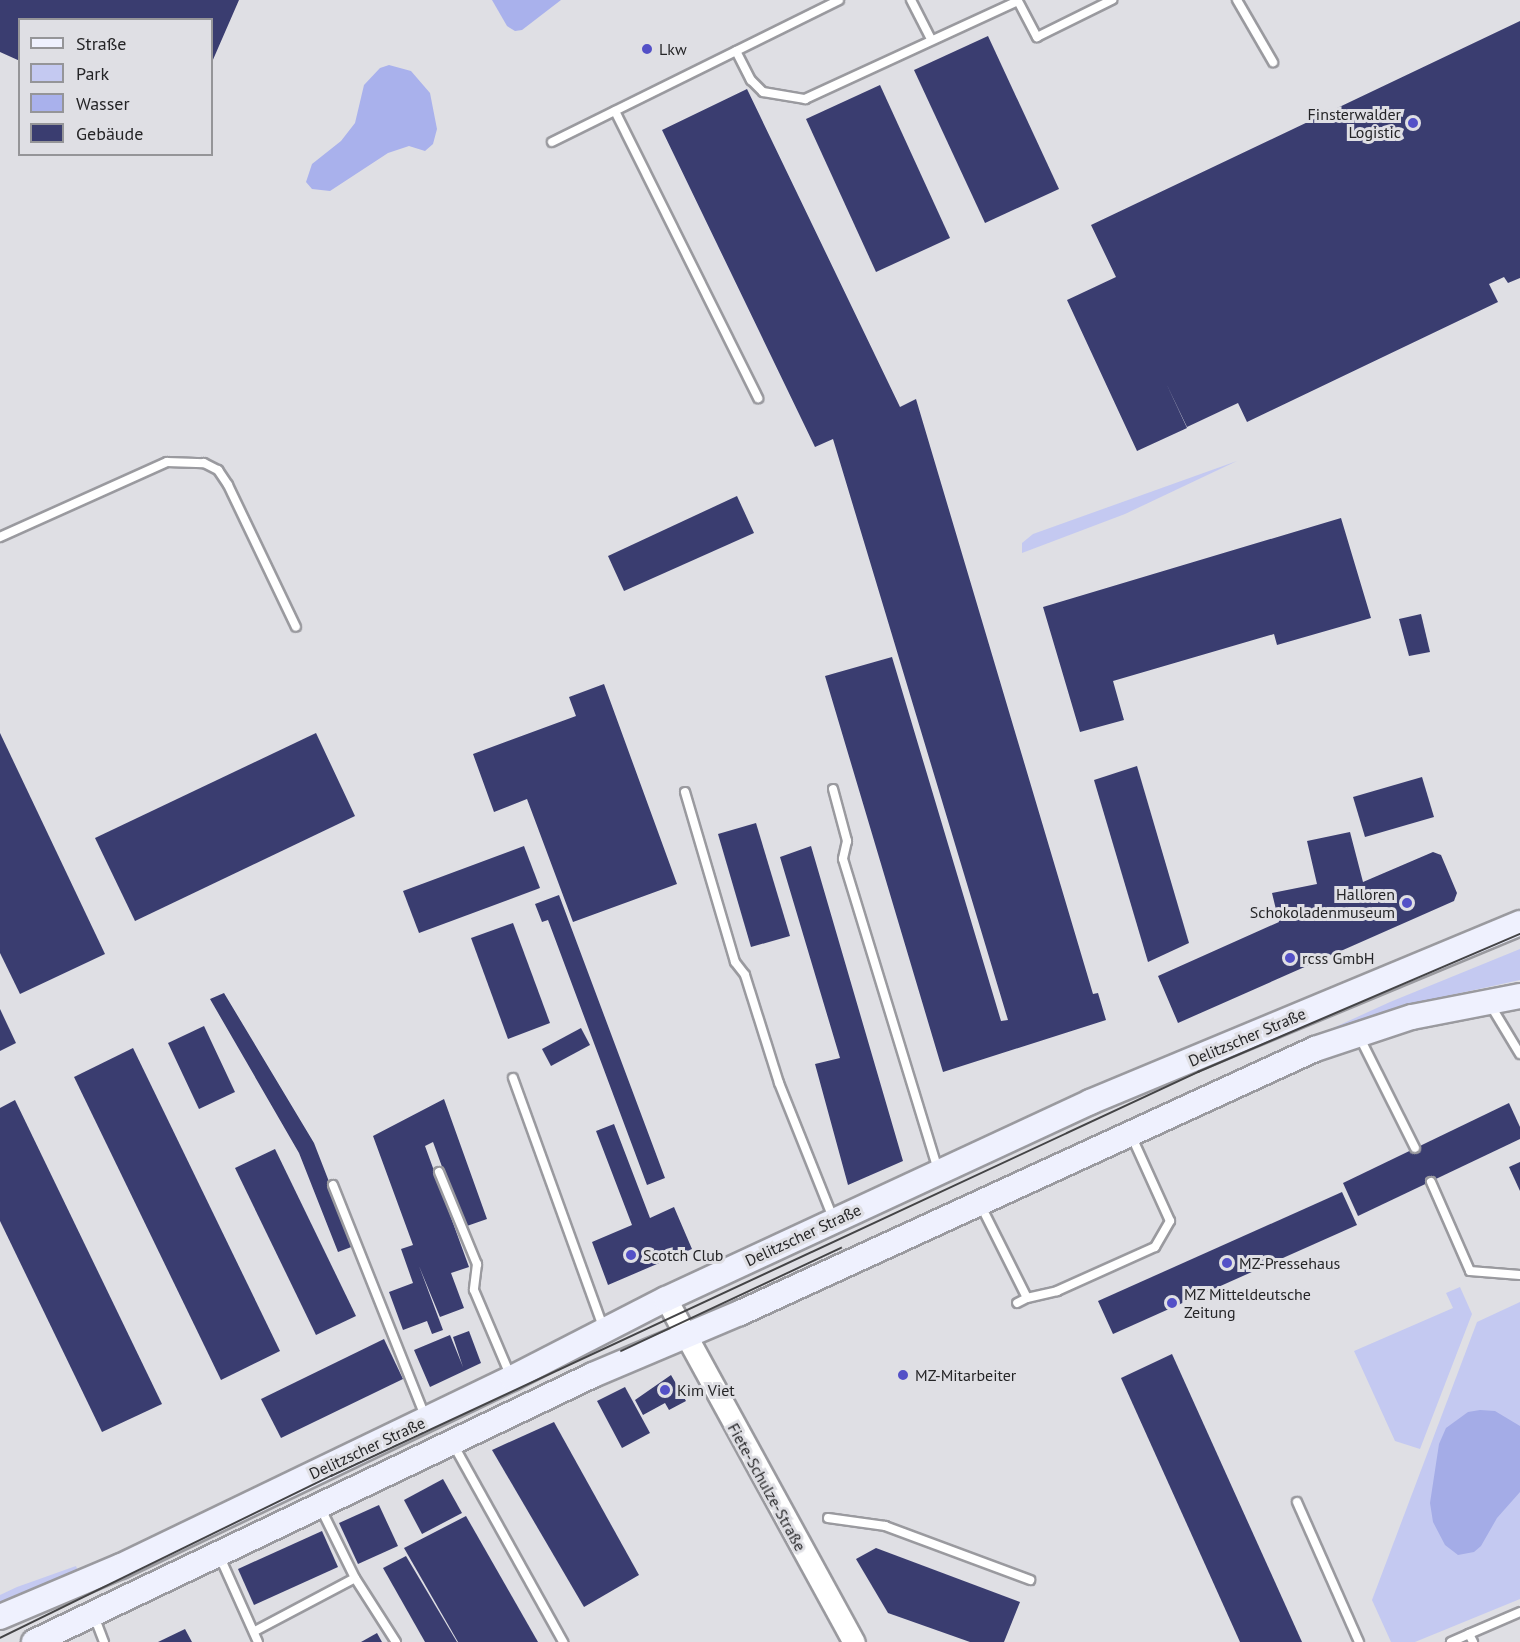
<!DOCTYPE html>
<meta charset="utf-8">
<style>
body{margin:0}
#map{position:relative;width:1520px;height:1642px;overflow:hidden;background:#dfdfe4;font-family:"PT Sans",sans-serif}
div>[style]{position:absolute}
.green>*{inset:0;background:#c4c9f1}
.forest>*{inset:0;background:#a4ace7}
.water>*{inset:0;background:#a9b1ec}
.building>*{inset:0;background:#3a3d70}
.roads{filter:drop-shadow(2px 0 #9a9a9f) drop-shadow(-2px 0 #9a9a9f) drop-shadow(0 2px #9a9a9f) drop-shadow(0 -2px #9a9a9f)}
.service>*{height:8px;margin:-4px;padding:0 4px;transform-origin:4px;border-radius:4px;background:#fff}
.tertiary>*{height:21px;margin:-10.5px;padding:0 10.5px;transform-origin:10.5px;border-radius:10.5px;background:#fff}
.secondary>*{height:24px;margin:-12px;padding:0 12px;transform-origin:12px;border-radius:12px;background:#eff1fe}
.tram>*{height:1.5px;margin:-0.75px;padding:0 0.75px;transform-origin:0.75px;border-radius:0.75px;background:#444446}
.dots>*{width:16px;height:16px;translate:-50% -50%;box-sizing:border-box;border:3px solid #dfdfe4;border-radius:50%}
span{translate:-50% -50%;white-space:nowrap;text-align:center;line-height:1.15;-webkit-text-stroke:6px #dfdfe4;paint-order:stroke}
.poi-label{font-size:16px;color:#252527}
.left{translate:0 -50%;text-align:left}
.right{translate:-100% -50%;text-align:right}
.street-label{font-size:16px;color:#252527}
.legend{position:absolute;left:18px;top:18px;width:195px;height:138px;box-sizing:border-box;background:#dfdfe4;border:2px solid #959598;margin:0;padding:8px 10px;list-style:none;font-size:18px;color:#252527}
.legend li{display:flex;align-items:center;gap:12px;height:30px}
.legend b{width:30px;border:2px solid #959598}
</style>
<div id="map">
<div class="green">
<div style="clip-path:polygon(1237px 461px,1125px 514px,1022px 553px,1022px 543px,1033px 534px)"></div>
<div style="clip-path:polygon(1520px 949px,1520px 980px,1396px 1007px,1127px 1130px,1125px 1123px,1390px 1002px)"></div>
<div style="clip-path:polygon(1460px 1287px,1472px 1314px,1420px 1449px,1395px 1441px,1354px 1351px,1453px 1308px,1446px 1293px)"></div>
<div style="clip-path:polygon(1520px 1302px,1520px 1599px,1415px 1642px,1391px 1642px,1372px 1600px,1477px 1322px)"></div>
<div style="clip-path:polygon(76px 1566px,78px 1571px,0 1602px,0 1595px,17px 1587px)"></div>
</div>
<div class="forest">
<div style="clip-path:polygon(1480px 1410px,1495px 1411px,1520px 1426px,1520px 1492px,1497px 1518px,1481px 1546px,1474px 1552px,1458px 1555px,1445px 1545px,1433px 1522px,1430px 1503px,1439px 1444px,1446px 1428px,1468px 1412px)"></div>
</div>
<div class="water">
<div style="clip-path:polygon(492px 0,561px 0,522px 30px,515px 31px,507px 26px)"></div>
<div style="clip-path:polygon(389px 65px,411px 71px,430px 93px,437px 129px,433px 144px,425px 151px,409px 146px,388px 153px,330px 191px,312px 189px,306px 182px,312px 164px,341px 141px,355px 123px,364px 85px,380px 68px)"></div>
</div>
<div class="building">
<div style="clip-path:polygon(0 0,239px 0,212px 62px,212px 20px,20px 20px,20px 61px,0 52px)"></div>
<div style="clip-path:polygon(1520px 21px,1520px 278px,1508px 283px,1504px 277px,1489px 284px,1498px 302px,1247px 422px,1238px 403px,1187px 427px,1166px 383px,1187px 428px,1137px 451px,1067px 300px,1116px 277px,1091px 225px)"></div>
<div style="clip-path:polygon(988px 36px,1059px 189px,985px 223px,914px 70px)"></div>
<div style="clip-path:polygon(880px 85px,950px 238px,876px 272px,806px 119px)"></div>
<div style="clip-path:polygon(747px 89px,900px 407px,916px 399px,1093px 994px,1098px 993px,1106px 1020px,943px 1072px,825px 676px,892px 657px,1001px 1021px,1008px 1020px,833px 439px,815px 447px,662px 130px)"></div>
<div style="clip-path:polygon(737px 496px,754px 533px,624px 591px,608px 556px)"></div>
<div style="clip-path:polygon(1341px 518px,1371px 618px,1277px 645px,1274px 634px,1113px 681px,1124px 720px,1080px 732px,1043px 607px)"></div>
<div style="clip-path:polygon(1421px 614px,1430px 652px,1409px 656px,1399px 619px)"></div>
<div style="clip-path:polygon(604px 684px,677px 884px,573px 922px,527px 799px,494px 812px,473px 754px,576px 716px,569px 697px)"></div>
<div style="clip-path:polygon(0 733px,105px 954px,20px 994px,0 953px)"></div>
<div style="clip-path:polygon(316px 733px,355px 816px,135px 921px,95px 838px)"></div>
<div style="clip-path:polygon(1137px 766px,1189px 943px,1148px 962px,1094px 780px)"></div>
<div style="clip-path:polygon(1422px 777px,1434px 817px,1365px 837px,1353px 797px)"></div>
<div style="clip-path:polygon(756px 823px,790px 936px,751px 947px,718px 834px)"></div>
<div style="clip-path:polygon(1350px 832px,1363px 882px,1433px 852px,1441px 855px,1457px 893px,1454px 901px,1178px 1023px,1158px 976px,1279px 922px,1272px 893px,1317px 884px,1307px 841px)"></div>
<div style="clip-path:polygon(524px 846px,540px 888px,419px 933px,403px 891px)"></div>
<div style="clip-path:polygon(811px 846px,903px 1161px,848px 1185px,815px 1064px,840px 1058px,780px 857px)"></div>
<div style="clip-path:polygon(559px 895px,665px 1178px,647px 1185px,548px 920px,542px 922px,535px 904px)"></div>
<div style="clip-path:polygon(513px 923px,550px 1023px,508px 1039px,471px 938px)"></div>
<div style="clip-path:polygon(224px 993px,314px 1143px,354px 1246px,338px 1252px,299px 1153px,210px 999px)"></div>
<div style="clip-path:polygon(0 1009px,16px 1043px,0 1051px)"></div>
<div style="clip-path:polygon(204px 1026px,235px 1092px,199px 1109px,168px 1043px)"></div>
<div style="clip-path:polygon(581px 1028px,590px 1045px,551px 1066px,542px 1049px)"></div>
<div style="clip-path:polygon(133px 1048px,280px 1351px,221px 1380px,74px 1077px)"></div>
<div style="clip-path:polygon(444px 1099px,487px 1219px,464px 1227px,433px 1142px,425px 1146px,469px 1267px,451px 1273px,464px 1308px,440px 1317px,419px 1266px,443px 1330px,432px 1334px,427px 1321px,403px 1330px,389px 1292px,413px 1283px,401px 1249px,413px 1245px,373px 1136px)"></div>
<div style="clip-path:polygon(15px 1100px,162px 1404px,102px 1432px,0 1221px,0 1108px)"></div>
<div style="clip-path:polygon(1509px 1103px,1520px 1127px,1520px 1139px,1358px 1216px,1343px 1183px)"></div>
<div style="clip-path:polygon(614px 1124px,650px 1218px,674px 1207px,692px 1249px,608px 1285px,592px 1242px,632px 1225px,596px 1131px)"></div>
<div style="clip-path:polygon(275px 1149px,356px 1316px,316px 1335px,235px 1168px)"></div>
<div style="clip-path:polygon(1520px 1162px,1520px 1191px,1509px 1167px)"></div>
<div style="clip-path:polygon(1342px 1192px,1357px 1225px,1113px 1334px,1098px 1301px)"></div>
<div style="clip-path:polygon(469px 1331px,481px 1363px,430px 1387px,414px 1350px,450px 1335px,463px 1367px,453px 1337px)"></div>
<div style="clip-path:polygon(384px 1339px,403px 1379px,281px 1438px,261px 1399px)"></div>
<div style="clip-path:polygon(1172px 1354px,1302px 1642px,1240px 1642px,1121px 1378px)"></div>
<div style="clip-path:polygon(671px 1375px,686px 1401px,669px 1410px,665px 1403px,643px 1415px,635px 1400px)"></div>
<div style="clip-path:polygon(625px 1387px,650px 1433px,622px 1448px,597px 1401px)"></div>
<div style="clip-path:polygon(554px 1422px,639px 1575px,584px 1607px,492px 1450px)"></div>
<div style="clip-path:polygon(443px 1479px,462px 1513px,422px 1534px,404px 1500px)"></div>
<div style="clip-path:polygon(379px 1505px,398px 1546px,358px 1564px,339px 1523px)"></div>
<div style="clip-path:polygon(466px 1516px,538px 1642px,458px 1642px,404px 1548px)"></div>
<div style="clip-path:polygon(322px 1531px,338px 1567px,254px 1605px,238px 1569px)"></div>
<div style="clip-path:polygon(876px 1548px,1020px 1602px,1004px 1642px,970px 1642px,888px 1613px,856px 1559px)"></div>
<div style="clip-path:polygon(406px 1556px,457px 1642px,425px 1642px,383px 1568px)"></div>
<div style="clip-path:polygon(185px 1629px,192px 1642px,158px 1642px)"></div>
<div style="clip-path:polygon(377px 1633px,382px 1642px,361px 1642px)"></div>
</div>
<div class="roads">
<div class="service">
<div style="left:911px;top:0;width:44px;rotate:62.9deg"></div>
<div style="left:1237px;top:0;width:72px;rotate:59.9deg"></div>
<div style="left:736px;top:51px;width:33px;rotate:63deg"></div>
<div style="left:751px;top:80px;width:17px;rotate:45deg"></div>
<div style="left:763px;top:92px;width:43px;rotate:9.5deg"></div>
<div style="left:805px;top:99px;width:234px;rotate:-24.7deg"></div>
<div style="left:1018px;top:1px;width:41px;rotate:62.2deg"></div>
<div style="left:1037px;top:37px;width:84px;rotate:-26.3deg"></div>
<div style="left:615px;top:111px;width:321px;rotate:63.5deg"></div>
<div style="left:552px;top:142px;width:320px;rotate:-26.3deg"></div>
<div style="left:0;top:537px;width:183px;rotate:-24.2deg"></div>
<div style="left:167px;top:462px;width:37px;rotate:2deg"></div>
<div style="left:204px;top:463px;width:16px;rotate:27deg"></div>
<div style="left:218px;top:470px;width:18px;rotate:56deg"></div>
<div style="left:228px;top:485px;width:157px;rotate:64.4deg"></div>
<div style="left:833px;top:789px;width:54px;rotate:74.9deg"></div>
<div style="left:847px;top:841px;width:18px;rotate:103deg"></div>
<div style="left:843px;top:859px;width:325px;rotate:73deg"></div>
<div style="left:685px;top:792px;width:177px;rotate:73.6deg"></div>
<div style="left:735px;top:962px;width:16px;rotate:52deg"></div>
<div style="left:745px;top:975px;width:113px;rotate:72.5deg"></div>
<div style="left:779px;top:1083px;width:145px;rotate:68.2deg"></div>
<div style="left:1491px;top:1006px;width:56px;rotate:58.9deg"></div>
<div style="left:1359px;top:1036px;width:125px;rotate:63.4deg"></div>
<div style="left:513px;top:1078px;width:267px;rotate:70.1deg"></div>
<div style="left:439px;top:1172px;width:100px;rotate:67.6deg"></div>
<div style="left:477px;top:1264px;width:26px;rotate:97deg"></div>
<div style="left:474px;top:1290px;width:92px;rotate:67deg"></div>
<div style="left:1431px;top:1182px;width:97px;rotate:66.3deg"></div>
<div style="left:1470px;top:1271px;width:50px;rotate:4.6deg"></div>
<div style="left:333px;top:1185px;width:249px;rotate:68.3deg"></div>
<div style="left:980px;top:1204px;width:105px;rotate:63.4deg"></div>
<div style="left:1027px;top:1298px;width:11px;rotate:153deg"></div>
<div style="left:1027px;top:1298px;width:31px;rotate:-13deg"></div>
<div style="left:1057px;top:1291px;width:107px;rotate:-24.2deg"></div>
<div style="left:1155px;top:1247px;width:30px;rotate:-60deg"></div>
<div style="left:1170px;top:1221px;width:94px;rotate:-114.4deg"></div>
<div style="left:453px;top:1444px;width:227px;rotate:60.9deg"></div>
<div style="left:1297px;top:1502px;width:153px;rotate:66.1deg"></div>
<div style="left:828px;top:1518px;width:58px;rotate:8deg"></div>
<div style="left:885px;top:1526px;width:155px;rotate:20.4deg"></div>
<div style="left:219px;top:1555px;width:95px;rotate:65.9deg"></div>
<div style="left:355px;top:1578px;width:76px;rotate:57.4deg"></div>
<div style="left:94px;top:1616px;width:28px;rotate:69deg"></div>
<div style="left:255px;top:1631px;width:113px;rotate:-27.9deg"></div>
<div style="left:355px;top:1578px;width:79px;rotate:-116.2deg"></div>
<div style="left:1469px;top:1634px;width:56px;rotate:-23.3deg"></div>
<div style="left:1451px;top:1642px;width:20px;rotate:-24deg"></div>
<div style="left:1469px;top:1634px;width:9px;rotate:63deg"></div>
</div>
<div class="tertiary">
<div style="left:666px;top:1299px;width:391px;rotate:61.3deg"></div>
</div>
<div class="secondary">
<div style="left:0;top:1617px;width:131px;rotate:-22.9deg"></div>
<div style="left:121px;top:1566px;width:434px;rotate:-25.7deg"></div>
<div style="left:512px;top:1378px;width:173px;rotate:-27.2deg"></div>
<div style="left:666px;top:1299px;width:468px;rotate:-24.9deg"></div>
<div style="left:1090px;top:1102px;width:466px;rotate:-22.6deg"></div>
<div style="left:34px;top:1642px;width:619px;rotate:-25.53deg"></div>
<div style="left:593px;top:1375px;width:160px;rotate:-22.9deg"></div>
<div style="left:740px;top:1313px;width:633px;rotate:-24.66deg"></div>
<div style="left:1315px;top:1049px;width:102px;rotate:-18.3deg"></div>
<div style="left:1412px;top:1017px;width:110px;rotate:-11deg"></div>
</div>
</div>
<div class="tram">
<div style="left:621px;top:1351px;width:243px;rotate:-25.1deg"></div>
<div style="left:0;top:1638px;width:369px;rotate:-26.1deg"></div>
<div style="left:331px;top:1476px;width:957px;rotate:-24.98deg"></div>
<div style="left:1198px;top:1072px;width:350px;rotate:-23.2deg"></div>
</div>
<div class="dots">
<div style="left:647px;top:49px;background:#5350c7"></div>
<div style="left:1413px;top:123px;background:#5350c7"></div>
<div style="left:1407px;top:903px;background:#5350c7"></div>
<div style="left:1290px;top:958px;background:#5350c7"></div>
<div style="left:631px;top:1255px;background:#5350c7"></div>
<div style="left:1227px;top:1263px;background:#5350c7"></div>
<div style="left:1172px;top:1303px;background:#5350c7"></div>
<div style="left:903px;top:1375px;background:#5350c7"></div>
<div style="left:665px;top:1390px;background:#5350c7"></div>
</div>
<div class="poi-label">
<span class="left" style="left:659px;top:49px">Lkw</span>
<span class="right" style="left:1401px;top:123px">Finsterwalder<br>Logistic</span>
<span class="right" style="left:1395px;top:903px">Halloren<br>Schokoladenmuseum</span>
<span class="left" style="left:1302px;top:958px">rcss GmbH</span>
<span class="left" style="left:643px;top:1255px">Scotch Club</span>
<span class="left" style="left:1239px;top:1263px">MZ-Pressehaus</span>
<span class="left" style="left:1184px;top:1303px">MZ Mitteldeutsche<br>Zeitung</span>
<span class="left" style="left:915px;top:1375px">MZ-Mitarbeiter</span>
<span class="left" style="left:677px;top:1390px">Kim Viet</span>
</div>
<div class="street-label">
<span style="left:1247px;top:1037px;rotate:-23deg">Delitzscher Straße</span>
<span style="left:803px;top:1235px;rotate:-25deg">Delitzscher Straße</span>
<span style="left:367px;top:1448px;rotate:-25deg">Delitzscher Straße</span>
<span style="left:767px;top:1487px;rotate:61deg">Fiete-Schulze-Straße</span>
</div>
<ul class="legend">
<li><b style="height:8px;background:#eff1fe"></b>Straße</li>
<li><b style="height:16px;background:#c4c9f1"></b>Park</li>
<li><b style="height:16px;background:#a9b1ec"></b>Wasser</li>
<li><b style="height:16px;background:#3a3d70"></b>Gebäude</li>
</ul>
</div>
